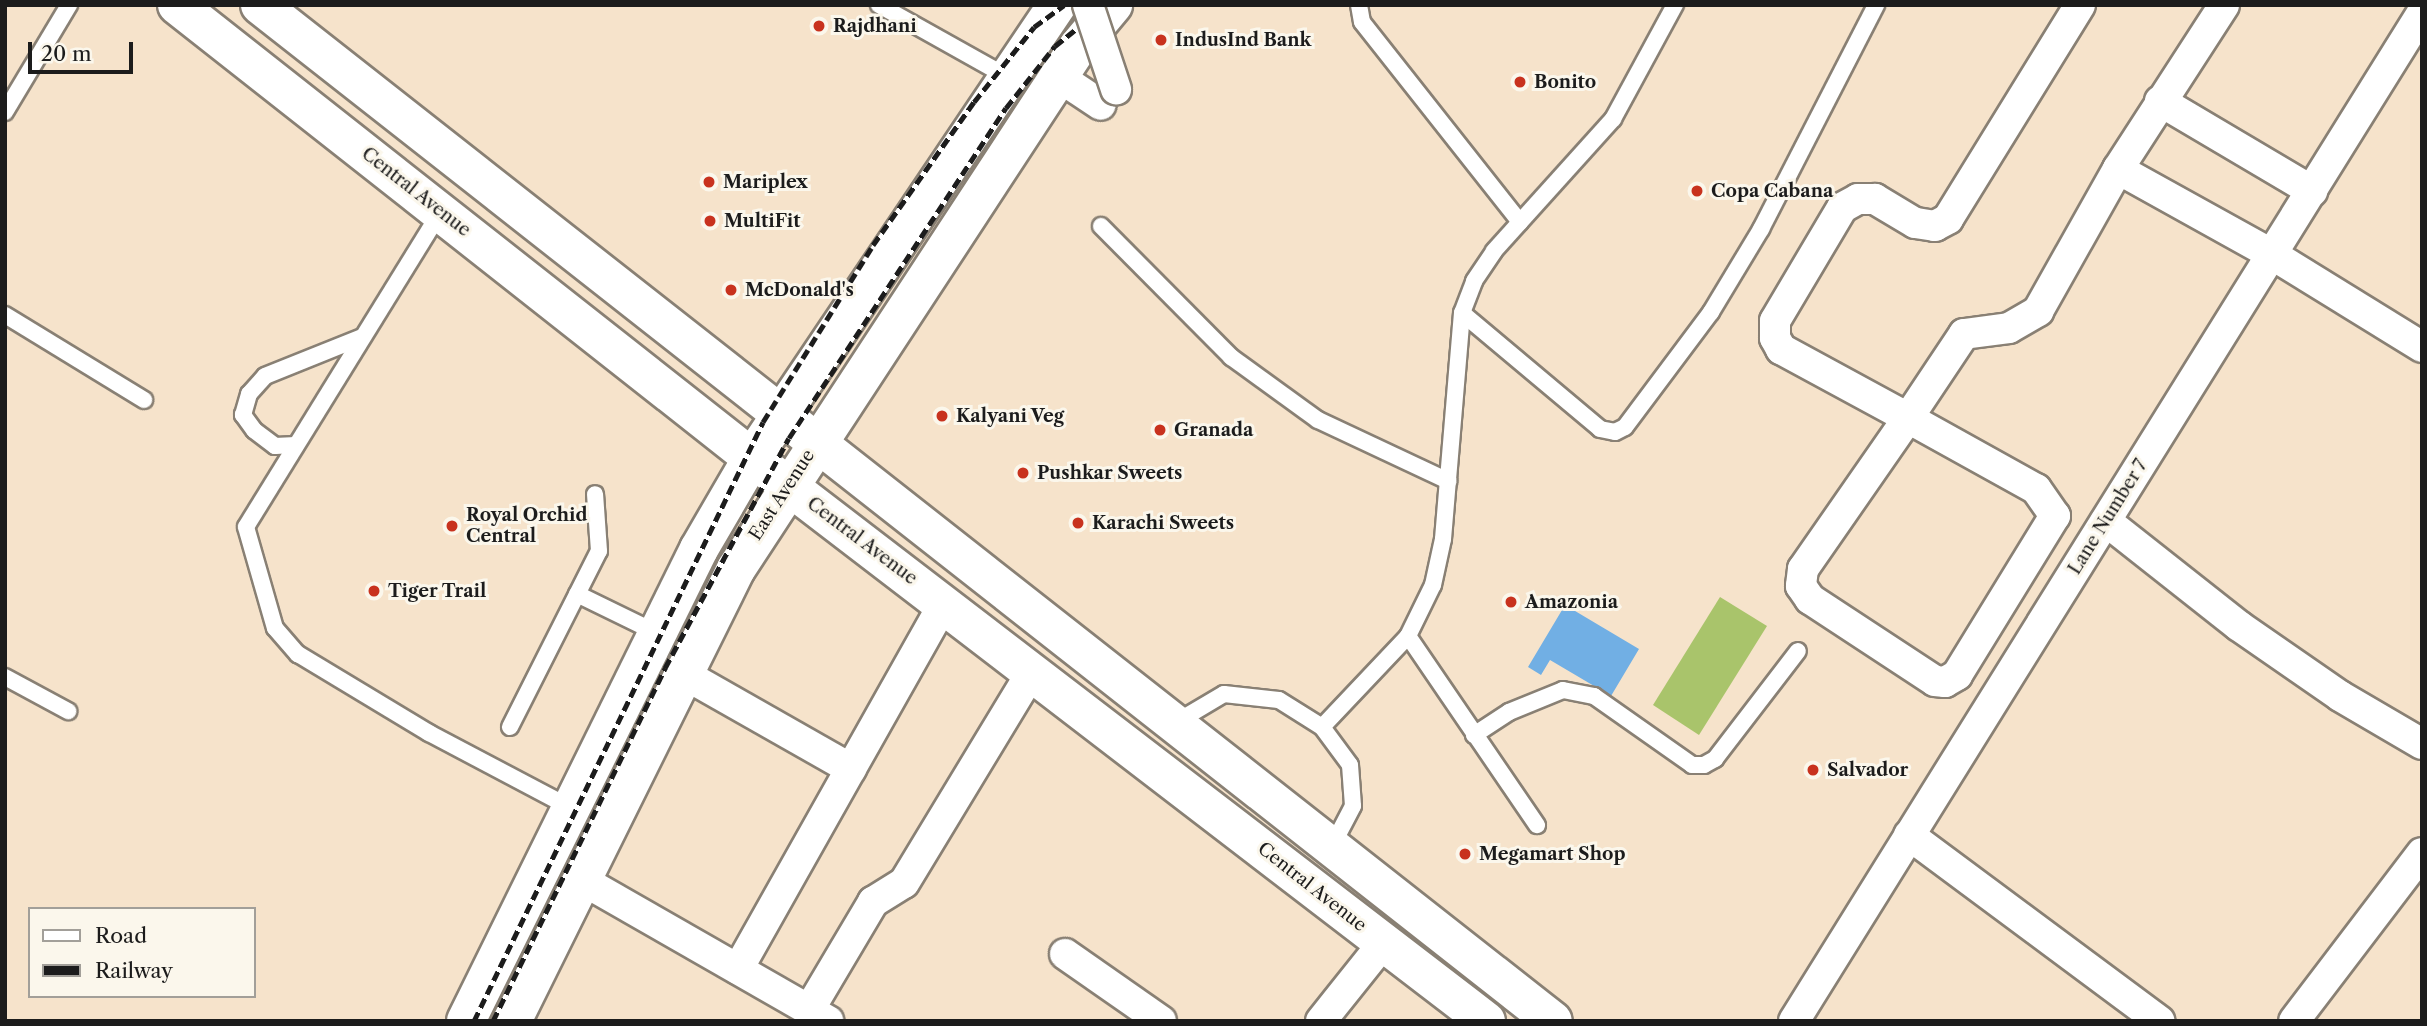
<!DOCTYPE html>
<style>
body{margin:0}
#map{position:relative;width:2427px;height:1026px;overflow:hidden;background:#f6e3cb;font-family:"Libre Caslon Text",serif}
div>[style]{position:absolute}
.green>*{inset:0;background:#a9c46b}
.water>*{inset:0;background:#71afe4}
.roads{filter:drop-shadow(2px 0 #898074) drop-shadow(-2px 0 #898074) drop-shadow(0 2px #898074) drop-shadow(0 -2px #898074)}
.lane>*{height:16px;margin:-8px;padding:0 8px;transform-origin:8px;border-radius:8px;background:#fff}
.street>*{height:30px;margin:-15px;padding:0 15px;transform-origin:15px;border-radius:15px;background:#fff}
.secondary>*{height:38px;margin:-19px;padding:0 19px;transform-origin:19px;border-radius:19px;background:#fff}
.rail>*{height:5px;margin-top:-2.5px;transform-origin:0;background:repeating-linear-gradient(90deg,#1c1c1c 0 10px,transparent 0 15px)}
.bridges{filter:drop-shadow(2px 0 #898074) drop-shadow(-2px 0 #898074) drop-shadow(0 2px #898074) drop-shadow(0 -2px #898074)}
.street-bridge>*{height:30px;margin:-15px;padding:0 15px;transform-origin:15px;border-radius:15px;background:#fff}
.dots>*{width:19px;height:19px;translate:-50% -50%;box-sizing:border-box;border:4px solid #fbf7ec;border-radius:50%}
span{translate:-50% -50%;white-space:nowrap;text-align:center;line-height:1.15;-webkit-text-stroke:6px #fbf7ec;paint-order:stroke}
.poi-label{font-size:18px;color:#1c1c1c;font-weight:700}
.left{translate:0 -50%;text-align:left}
.street-label{font-size:18px;color:#1c1c1c}
.frame{position:absolute;inset:0;border:7px solid #1c1c1c;pointer-events:none}
.legend{position:absolute;left:28px;top:907px;width:228px;height:91px;box-sizing:border-box;background:#fbf7ec;border:2px solid #a29f99;margin:0;padding:9px 12px;list-style:none;font-size:21px;color:#1c1c1c}
.legend li{display:flex;align-items:center;gap:14px;height:35px}
.legend b{width:35px;border:2px solid #a29f99}
.scale{position:absolute;left:28px;top:42px;width:105px;height:32px;box-sizing:border-box;border:4px solid #1c1c1c;border-top:0;padding-left:9px;font-size:21px;line-height:24px;white-space:nowrap;color:#1c1c1c;-webkit-text-stroke:5px #fbf7ec;paint-order:stroke}
</style>
<div id="map">
<div class="green">
<div style="clip-path:polygon(1720px 597px,1767px 626px,1699px 735px,1653px 705px)"></div>
</div>
<div class="water">
<div style="clip-path:polygon(1565px 605px,1639px 649px,1611px 696px,1550px 660px,1541px 675px,1528px 667px)"></div>
</div>
<div class="roads">
<div class="lane">
<div style="left:879px;top:5px;width:145px;rotate:29.2deg"></div>
<div style="left:1359px;top:5px;width:17px;rotate:80deg"></div>
<div style="left:1362px;top:22px;width:255px;rotate:51.7deg"></div>
<div style="left:5px;top:112px;width:125px;rotate:-59.1deg"></div>
<div style="left:441px;top:211px;width:371px;rotate:121.7deg"></div>
<div style="left:246px;top:527px;width:105px;rotate:74deg"></div>
<div style="left:275px;top:628px;width:35px;rotate:49deg"></div>
<div style="left:298px;top:654px;width:153px;rotate:31.1deg"></div>
<div style="left:429px;top:733px;width:161px;rotate:27.8deg"></div>
<div style="left:1101px;top:226px;width:185px;rotate:45.2deg"></div>
<div style="left:1231px;top:357px;width:107px;rotate:35.9deg"></div>
<div style="left:1318px;top:420px;width:144px;rotate:25.1deg"></div>
<div style="left:1462px;top:313px;width:180px;rotate:40deg"></div>
<div style="left:1600px;top:429px;width:15px;rotate:11deg"></div>
<div style="left:1615px;top:432px;width:11px;rotate:-27deg"></div>
<div style="left:1625px;top:427px;width:144px;rotate:-53.2deg"></div>
<div style="left:1711px;top:312px;width:97px;rotate:-58.9deg"></div>
<div style="left:1761px;top:229px;width:252px;rotate:-62.8deg"></div>
<div style="left:5px;top:315px;width:163px;rotate:31.4deg"></div>
<div style="left:296px;top:445px;width:21px;rotate:177deg"></div>
<div style="left:275px;top:446px;width:26px;rotate:-143deg"></div>
<div style="left:254px;top:430px;width:19px;rotate:-126deg"></div>
<div style="left:243px;top:415px;width:22px;rotate:-74deg"></div>
<div style="left:249px;top:394px;width:24px;rotate:-48deg"></div>
<div style="left:265px;top:376px;width:105px;rotate:-21.9deg"></div>
<div style="left:577px;top:594px;width:89px;rotate:26deg"></div>
<div style="left:1408px;top:636px;width:229px;rotate:55.7deg"></div>
<div style="left:5px;top:677px;width:72px;rotate:28.4deg"></div>
<div style="left:1175px;top:723px;width:57px;rotate:-30.6deg"></div>
<div style="left:1224px;top:694px;width:55px;rotate:6.2deg"></div>
<div style="left:1279px;top:700px;width:51px;rotate:32.1deg"></div>
<div style="left:1322px;top:727px;width:47px;rotate:53.6deg"></div>
<div style="left:1350px;top:765px;width:41px;rotate:85.8deg"></div>
<div style="left:1353px;top:806px;width:47px;rotate:117.6deg"></div>
<div style="left:510px;top:727px;width:197px;rotate:-63.2deg"></div>
<div style="left:599px;top:551px;width:57px;rotate:-94deg"></div>
<div style="left:1322px;top:727px;width:125px;rotate:-46.6deg"></div>
<div style="left:1408px;top:636px;width:57px;rotate:-63.9deg"></div>
<div style="left:1433px;top:585px;width:47px;rotate:-77.7deg"></div>
<div style="left:1443px;top:539px;width:227px;rotate:-85.2deg"></div>
<div style="left:1462px;top:313px;width:34px;rotate:-69deg"></div>
<div style="left:1474px;top:281px;width:36px;rotate:-56deg"></div>
<div style="left:1494px;top:251px;width:178px;rotate:-48deg"></div>
<div style="left:1613px;top:119px;width:130px;rotate:-61.5deg"></div>
<div style="left:1474px;top:735px;width:42px;rotate:-33.3deg"></div>
<div style="left:1509px;top:712px;width:58px;rotate:-22.2deg"></div>
<div style="left:1563px;top:690px;width:32px;rotate:11deg"></div>
<div style="left:1594px;top:696px;width:120px;rotate:35.1deg"></div>
<div style="left:1692px;top:765px;width:12px"></div>
<div style="left:1704px;top:765px;width:13px;rotate:-29deg"></div>
<div style="left:1715px;top:759px;width:136px;rotate:-52.5deg"></div>
</div>
<div class="street">
<div style="left:2080px;top:5px;width:251px;rotate:121.7deg"></div>
<div style="left:1948px;top:219px;width:15px;rotate:152deg"></div>
<div style="left:1935px;top:226px;width:20px;rotate:-171deg"></div>
<div style="left:1915px;top:223px;width:47px;rotate:-149deg"></div>
<div style="left:1875px;top:199px;width:17px;rotate:180deg"></div>
<div style="left:1858px;top:199px;width:18px;rotate:151deg"></div>
<div style="left:1842px;top:208px;width:131px;rotate:120.7deg"></div>
<div style="left:1775px;top:321px;width:17px;rotate:90deg"></div>
<div style="left:1775px;top:338px;width:13px;rotate:61deg"></div>
<div style="left:1781px;top:349px;width:145px;rotate:28.5deg"></div>
<div style="left:1908px;top:418px;width:184px;rotate:124.8deg"></div>
<div style="left:1803px;top:569px;width:17px;rotate:97deg"></div>
<div style="left:1801px;top:586px;width:16px;rotate:55deg"></div>
<div style="left:1810px;top:599px;width:149px;rotate:33.3deg"></div>
<div style="left:1935px;top:681px;width:10px;rotate:6deg"></div>
<div style="left:1945px;top:682px;width:14px;rotate:-30deg"></div>
<div style="left:1957px;top:675px;width:187px;rotate:-58.4deg"></div>
<div style="left:2055px;top:516px;width:33px;rotate:-125deg"></div>
<div style="left:2036px;top:489px;width:146px;rotate:-151deg"></div>
<div style="left:1908px;top:418px;width:101px;rotate:-56.3deg"></div>
<div style="left:1964px;top:334px;width:45px;rotate:-7.6deg"></div>
<div style="left:2009px;top:328px;width:34px;rotate:-30deg"></div>
<div style="left:2038px;top:311px;width:163px;rotate:-60.6deg"></div>
<div style="left:2118px;top:169px;width:195px;rotate:-57.1deg"></div>
<div style="left:1059px;top:77px;width:50px;rotate:33.7deg"></div>
<div style="left:2160px;top:101px;width:177px;rotate:30.6deg"></div>
<div style="left:2118px;top:169px;width:177px;rotate:29deg"></div>
<div style="left:2273px;top:255px;width:175px;rotate:31.7deg"></div>
<div style="left:2106px;top:521px;width:169px;rotate:38.3deg"></div>
<div style="left:2239px;top:626px;width:123px;rotate:34.7deg"></div>
<div style="left:2340px;top:696px;width:95px;rotate:30.3deg"></div>
<div style="left:684px;top:674px;width:192px;rotate:29.6deg"></div>
<div style="left:1909px;top:835px;width:312px;rotate:36.6deg"></div>
<div style="left:582px;top:880px;width:284px;rotate:29.8deg"></div>
<div style="left:1065px;top:954px;width:117px;rotate:34.9deg"></div>
<div style="left:738px;top:969px;width:419px;rotate:-60.6deg"></div>
<div style="left:809px;top:1010px;width:126px;rotate:-59.3deg"></div>
<div style="left:873px;top:902px;width:36px;rotate:-32deg"></div>
<div style="left:904px;top:883px;width:247px;rotate:-58.8deg"></div>
<div style="left:1321px;top:1021px;width:101px;rotate:-51.4deg"></div>
<div style="left:1794px;top:1021px;width:1188px;rotate:-58.08deg"></div>
<div style="left:2294px;top:1021px;width:211px;rotate:-52.7deg"></div>
</div>
<div class="secondary">
<div style="left:177px;top:5px;width:732px;rotate:38.23deg"></div>
<div style="left:752px;top:458px;width:925px;rotate:37.49deg"></div>
<div style="left:260px;top:5px;width:1644px;rotate:38.16deg"></div>
<div style="left:466px;top:1021px;width:526px;rotate:-63.73deg"></div>
<div style="left:699px;top:549px;width:105px;rotate:-59.8deg"></div>
<div style="left:752px;top:458px;width:546px;rotate:-56.05deg"></div>
<div style="left:512px;top:1021px;width:504px;rotate:-63.64deg"></div>
<div style="left:736px;top:569px;width:624px;rotate:-56.77deg"></div>
<div style="left:1078px;top:47px;width:55px;rotate:-50.2deg"></div>
</div>
</div>
<div class="rail">
<div style="left:474px;top:1021px;width:665px;rotate:-64.24deg"></div>
<div style="left:763px;top:422px;width:208px;rotate:-58.1deg"></div>
<div style="left:873px;top:245px;width:175px;rotate:-54.8deg"></div>
<div style="left:974px;top:102px;width:96px;rotate:-51.3deg"></div>
<div style="left:1034px;top:27px;width:37px;rotate:-36deg"></div>
<div style="left:493px;top:1021px;width:393px;rotate:-64deg"></div>
<div style="left:665px;top:668px;width:261px;rotate:-61.7deg"></div>
<div style="left:789px;top:438px;width:395px;rotate:-56.7deg"></div>
<div style="left:1006px;top:108px;width:79px;rotate:-51.7deg"></div>
<div style="left:1055px;top:46px;width:65px;rotate:-38.8deg"></div>
</div>
<div class="bridges">
<div class="street-bridge">
<div style="left:1088px;top:5px;width:89px;rotate:71.6deg"></div>
</div>
</div>
<div class="dots">
<div style="left:819px;top:26px;background:#c8321e"></div>
<div style="left:1161px;top:40px;background:#c8321e"></div>
<div style="left:1520px;top:82px;background:#c8321e"></div>
<div style="left:709px;top:182px;background:#c8321e"></div>
<div style="left:1697px;top:191px;background:#c8321e"></div>
<div style="left:710px;top:221px;background:#c8321e"></div>
<div style="left:731px;top:290px;background:#c8321e"></div>
<div style="left:942px;top:416px;background:#c8321e"></div>
<div style="left:1160px;top:430px;background:#c8321e"></div>
<div style="left:1023px;top:473px;background:#c8321e"></div>
<div style="left:1078px;top:523px;background:#c8321e"></div>
<div style="left:452px;top:526px;background:#c8321e"></div>
<div style="left:374px;top:591px;background:#c8321e"></div>
<div style="left:1511px;top:602px;background:#c8321e"></div>
<div style="left:1813px;top:770px;background:#c8321e"></div>
<div style="left:1465px;top:854px;background:#c8321e"></div>
</div>
<div class="poi-label">
<span class="left" style="left:833px;top:26px">Rajdhani</span>
<span class="left" style="left:1175px;top:40px">IndusInd Bank</span>
<span class="left" style="left:1534px;top:82px">Bonito</span>
<span class="left" style="left:723px;top:182px">Mariplex</span>
<span class="left" style="left:1711px;top:191px">Copa Cabana</span>
<span class="left" style="left:724px;top:221px">MultiFit</span>
<span class="left" style="left:745px;top:290px">McDonald's</span>
<span class="left" style="left:956px;top:416px">Kalyani Veg</span>
<span class="left" style="left:1174px;top:430px">Granada</span>
<span class="left" style="left:1037px;top:473px">Pushkar Sweets</span>
<span class="left" style="left:466px;top:526px">Royal Orchid<br>Central</span>
<span class="left" style="left:1092px;top:523px">Karachi Sweets</span>
<span class="left" style="left:388px;top:591px">Tiger Trail</span>
<span class="left" style="left:1525px;top:602px">Amazonia</span>
<span class="left" style="left:1827px;top:770px">Salvador</span>
<span class="left" style="left:1479px;top:854px">Megamart Shop</span>
</div>
<div class="street-label">
<span style="left:416px;top:192px;rotate:38deg">Central Avenue</span>
<span style="left:782px;top:495px;rotate:-57deg">East Avenue</span>
<span style="left:2108px;top:517px;rotate:-58deg">Lane Number 7</span>
<span style="left:862px;top:541px;rotate:37deg">Central Avenue</span>
<span style="left:1312px;top:887px;rotate:38deg">Central Avenue</span>
</div>
<div class="frame"></div>
<ul class="legend">
<li><b style="height:9px;background:#fff"></b>Road</li>
<li><b style="height:9px;background:#1c1c1c"></b>Railway</li>
</ul>
<div class="scale">20 m</div>
</div>
